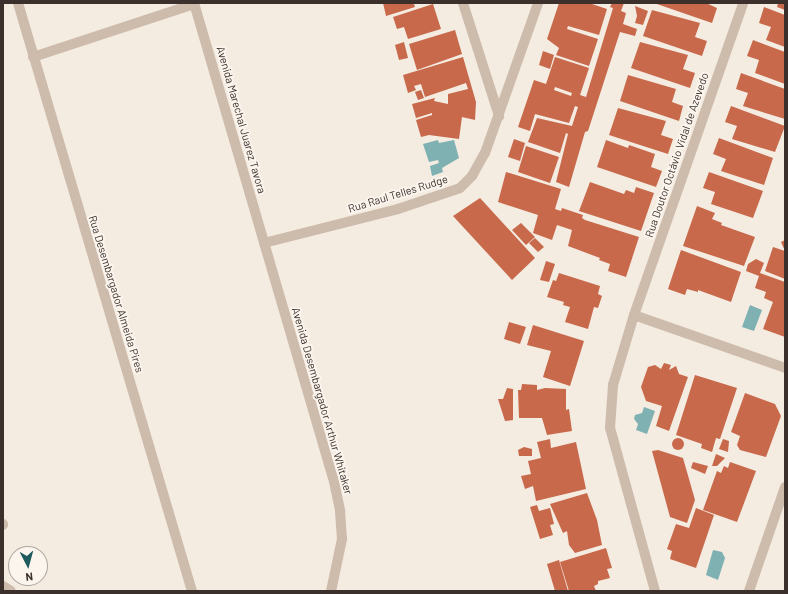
<!DOCTYPE html>
<meta charset="utf-8">
<style>
body{margin:0}
#map{position:relative;width:788px;height:594px;overflow:hidden;background:#f4ebe1;font-family:Barlow,sans-serif}
div>[style]{position:absolute}
.water>*{inset:0;background:#7fb0b2}
.building>*{inset:0;background:#c8694b}
.round{border-radius:50%}
.street>*{height:10px;margin:-5px;padding:0 5px;transform-origin:5px;border-radius:5px;background:#cdbbac}
span{translate:-50% -50%;white-space:nowrap;text-align:center;line-height:1.15;-webkit-text-stroke:4px #fbf5ee;paint-order:stroke}
.street-label{font-size:11px;color:#3b302b}
.frame{position:absolute;inset:0;border:4px solid #3b302b;pointer-events:none}
.north{position:absolute;left:8px;top:546px;width:40px;height:40px;box-sizing:border-box;background:#fbf5ee;border:1px solid #aea6a0;border-radius:50%;rotate:174deg;font-size:11px;font-weight:700;line-height:16px;text-align:center;color:#3b302b}
.north::after{content:'';display:block;margin:auto;width:14px;height:18px;background:#1f5a5e;clip-path:polygon(50% 0,100% 100%,50% 72%,0 100%)}
</style>
<div id="map">
<div class="water">
<div style="clip-path:polygon(438px 140px,439px 143px,454px 140px,459px 158px,442px 168px,443px 172px,432px 176px,430px 166px,439px 163px,438px 160px,429px 162px,423px 144px)"></div>
<div style="clip-path:polygon(750px 305px,762px 310px,754px 331px,742px 327px)"></div>
<div style="clip-path:polygon(644px 407px,655px 411px,647px 434px,636px 430px,638px 424px,634px 419px,635px 415px,642px 413px)"></div>
<div style="clip-path:polygon(713px 550px,722px 552px,725px 558px,718px 580px,706px 575px)"></div>
</div>
<div class="building">
<div style="clip-path:polygon(383px 3px,417px 3px,414px 4px,415px 7px,386px 16px)"></div>
<div style="clip-path:polygon(559px 3px,589px 3px,607px 9px,599px 35px,568px 26px,567px 29px,598px 39px,589px 66px,556px 55px,559px 48px,547px 39px)"></div>
<div style="clip-path:polygon(evenodd,612px 3px,624px 3px,621px 11px,626px 13px,623px 24px,637px 29px,635px 36px,620px 32px,588px 131px,585px 132px,569px 187px,556px 182px,568px 134px,566px 133px,560px 153px,528px 142px,537px 118px,572px 126px,578px 107px,575px 106px,569px 123px,535px 114px,530px 131px,518px 127px,534px 80px,546px 84px,555px 57px,589px 68px,580px 95px,586px 97px,613px 8px,610px 7px,612px 3px,555px 87px,572px 93px,571px 96px,554px 90px,555px 87px)"></div>
<div style="clip-path:polygon(654px 3px,706px 3px,717px 8px,712px 23px)"></div>
<div style="clip-path:polygon(778px 3px,785px 3px,785px 10px,777px 7px)"></div>
<div style="clip-path:polygon(433px 4px,441px 29px,408px 39px,404px 27px,397px 29px,393px 17px)"></div>
<div style="clip-path:polygon(635px 6px,648px 11px,643px 25px,635px 23px,637px 16px)"></div>
<div style="clip-path:polygon(764px 7px,785px 15px,785px 47px,766px 40px,771px 27px,759px 23px)"></div>
<div style="clip-path:polygon(652px 10px,700px 23px,695px 37px,707px 41px,702px 56px,643px 36px)"></div>
<div style="clip-path:polygon(455px 30px,462px 54px,417px 70px,409px 44px)"></div>
<div style="clip-path:polygon(753px 40px,785px 52px,785px 84px,755px 73px,759px 60px,747px 56px)"></div>
<div style="clip-path:polygon(404px 42px,408px 58px,399px 60px,395px 45px)"></div>
<div style="clip-path:polygon(640px 42px,688px 55px,683px 69px,695px 73px,690px 88px,631px 68px)"></div>
<div style="clip-path:polygon(543px 51px,554px 55px,550px 69px,539px 65px)"></div>
<div style="clip-path:polygon(463px 57px,476px 102px,475px 120px,462px 117px,459px 139px,429px 135px,421px 137px,416px 120px,432px 115px,432px 113px,416px 118px,412px 104px,435px 98px,434px 101px,448px 104px,448px 94px,468px 89px,466px 83px,425px 97px,421px 84px,414px 86px,416px 90px,408px 93px,403px 75px)"></div>
<div style="clip-path:polygon(741px 73px,785px 89px,785px 119px,743px 106px,748px 93px,736px 89px)"></div>
<div style="clip-path:polygon(628px 75px,676px 89px,672px 102px,683px 106px,679px 121px,620px 101px)"></div>
<div style="clip-path:polygon(421px 90px,424px 98px,418px 100px,415px 92px)"></div>
<div style="clip-path:polygon(731px 106px,785px 126px,775px 152px,732px 139px,737px 126px,725px 122px)"></div>
<div style="clip-path:polygon(618px 108px,666px 121px,661px 135px,673px 139px,668px 154px,609px 135px)"></div>
<div style="clip-path:polygon(719px 138px,773px 158px,764px 185px,721px 171px,726px 159px,713px 154px)"></div>
<div style="clip-path:polygon(514px 139px,525px 143px,520px 161px,508px 157px)"></div>
<div style="clip-path:polygon(606px 140px,628px 148px,629px 145px,655px 154px,651px 167px,662px 171px,656px 187px,597px 167px)"></div>
<div style="clip-path:polygon(526px 146px,559px 157px,550px 183px,518px 172px)"></div>
<div style="clip-path:polygon(506px 172px,561px 189px,555px 209px,561px 211px,562px 208px,583px 215px,582px 218px,585px 220px,639px 237px,626px 277px,608px 271px,610px 264px,599px 260px,600px 258px,568px 246px,572px 230px,557px 225px,552px 240px,533px 233px,538px 215px,498px 202px)"></div>
<div style="clip-path:polygon(709px 172px,763px 191px,753px 218px,711px 204px,715px 192px,703px 188px)"></div>
<div style="clip-path:polygon(590px 182px,624px 194px,626px 190px,634px 193px,636px 187px,654px 193px,641px 231px,579px 211px)"></div>
<div style="clip-path:polygon(480px 198px,535px 258px,512px 280px,453px 216px)"></div>
<div style="clip-path:polygon(697px 206px,715px 213px,712px 219px,722px 223px,721px 225px,755px 237px,744px 266px,683px 246px)"></div>
<div style="clip-path:polygon(521px 223px,535px 237px,526px 245px,512px 230px)"></div>
<div style="clip-path:polygon(535px 238px,544px 247px,538px 252px,529px 243px)"></div>
<div style="clip-path:polygon(785px 240px,785px 251px,781px 242px)"></div>
<div style="clip-path:polygon(773px 247px,785px 251px,785px 279px,765px 271px)"></div>
<div style="clip-path:polygon(681px 250px,741px 272px,731px 302px,698px 290px,698px 292px,687px 289px,685px 295px,668px 289px)"></div>
<div style="clip-path:polygon(756px 259px,764px 263px,760px 273px,785px 282px,785px 337px,763px 329px,773px 302px,764px 298px,766px 292px,755px 288px,759px 276px,746px 271px,748px 264px)"></div>
<div style="clip-path:polygon(546px 261px,555px 264px,549px 282px,540px 280px)"></div>
<div style="clip-path:polygon(559px 273px,600px 286px,598px 294px,602px 296px,598px 308px,594px 307px,588px 329px,565px 322px,570px 307px,563px 305px,564px 302px,547px 297px,553px 280px,556px 281px)"></div>
<div style="clip-path:polygon(509px 322px,526px 327px,520px 344px,504px 339px)"></div>
<div style="clip-path:polygon(533px 325px,584px 341px,570px 386px,543px 377px,551px 351px,527px 345px)"></div>
<div style="clip-path:polygon(664px 363px,671px 365px,669px 370px,676px 366px,679px 374px,688px 377px,669px 431px,656px 426px,662px 406px,646px 401px,641px 387px,648px 367px,655px 365px,661px 369px)"></div>
<div style="clip-path:polygon(695px 375px,737px 388px,720px 439px,716px 438px,712px 452px,701px 448px,702px 444px,676px 435px)"></div>
<div style="clip-path:polygon(522px 384px,537px 385px,537px 390px,545px 388px,566px 389px,566px 410px,569px 409px,572px 431px,547px 435px,542px 418px,519px 418px,518px 390px,521px 390px)"></div>
<div style="clip-path:polygon(507px 388px,513px 389px,513px 420px,505px 421px,498px 399px,503px 399px)"></div>
<div style="clip-path:polygon(745px 393px,775px 404px,781px 416px,766px 457px,740px 450px,737px 445px,740px 436px,731px 432px)"></div>
<div class="round" style="left:672px;top:438px;width:12px;height:12px"></div>
<div style="clip-path:polygon(550px 439px,551px 448px,576px 442px,586px 489px,536px 501px,533px 486px,525px 489px,521px 476px,531px 474px,528px 461px,541px 458px,537px 442px)"></div>
<div style="clip-path:polygon(723px 439px,729px 441px,728px 452px,719px 449px)"></div>
<div style="clip-path:polygon(524px 447px,532px 449px,532px 456px,519px 456px,518px 450px)"></div>
<div style="clip-path:polygon(658px 450px,683px 458px,695px 500px,687px 523px,670px 517px,652px 451px)"></div>
<div style="clip-path:polygon(716px 454px,725px 458px,717px 466px,712px 466px)"></div>
<div style="clip-path:polygon(693px 462px,708px 466px,705px 474px,691px 468px)"></div>
<div style="clip-path:polygon(730px 462px,756px 471px,737px 522px,703px 510px,717px 471px,721px 473px,724px 466px,728px 468px)"></div>
<div style="clip-path:polygon(587px 493px,597px 520px,602px 545px,575px 553px,569px 545px,567px 531px,563px 533px,550px 504px)"></div>
<div style="clip-path:polygon(537px 505px,539px 511px,550px 508px,554px 524px,550px 525px,553px 535px,540px 539px,530px 507px)"></div>
<div style="clip-path:polygon(696px 508px,714px 515px,696px 568px,670px 559px,672px 551px,667px 549px,676px 524px,689px 528px)"></div>
<div style="clip-path:polygon(606px 548px,612px 568px,607px 569px,610px 578px,598px 581px,598px 584px,594px 586px,596px 591px,569px 591px,560px 562px)"></div>
<div style="clip-path:polygon(559px 560px,568px 591px,555px 591px,547px 564px)"></div>
</div>
<div class="street">
<div style="left:18px;top:3px;width:613px;rotate:73.52deg"></div>
<div style="left:194px;top:3px;width:494px;rotate:73.7deg"></div>
<div style="left:333px;top:477px;width:35px;rotate:78deg"></div>
<div style="left:340px;top:511px;width:28px;rotate:86deg"></div>
<div style="left:342px;top:539px;width:53px;rotate:101.9deg"></div>
<div style="left:463px;top:3px;width:119px;rotate:72.3deg"></div>
<div style="left:33px;top:57px;width:169px;rotate:-18.2deg"></div>
<div style="left:264px;top:243px;width:138px;rotate:-14.2deg"></div>
<div style="left:398px;top:209px;width:65px;rotate:-18.7deg"></div>
<div style="left:460px;top:188px;width:17px;rotate:-45deg"></div>
<div style="left:472px;top:176px;width:26px;rotate:-61deg"></div>
<div style="left:485px;top:153px;width:159px;rotate:-70.5deg"></div>
<div style="left:634px;top:315px;width:330px;rotate:-70.7deg"></div>
<div style="left:3px;top:524px;width:1px;rotate:90deg"></div>
<div style="left:3px;top:586px;width:9px;rotate:32deg"></div>
<div style="left:655px;top:591px;width:169px;rotate:-105.4deg"></div>
<div style="left:610px;top:428px;width:43px;rotate:-86deg"></div>
<div style="left:613px;top:385px;width:73px;rotate:-73.3deg"></div>
<div style="left:634px;top:315px;width:160px;rotate:19.3deg"></div>
<div style="left:749px;top:591px;width:110px;rotate:-70.9deg"></div>
</div>
<div class="street-label">
<span style="left:241px;top:120px;rotate:74deg">Avenida Marechal Juarez Tavora</span>
<span style="left:677px;top:155px;rotate:-71deg">Rua Doutor Octávio Vidal de Azevedo</span>
<span style="left:398px;top:194px;rotate:-17deg">Rua Raul Telles Rudge</span>
<span style="left:116px;top:294px;rotate:73deg">Rua Desembargador Almeida Pires</span>
<span style="left:322px;top:401px;rotate:74deg">Avenida Desembargador Arthur Whitaker</span>
</div>
<div class="frame"></div>
<div class="north">N</div>
</div>
